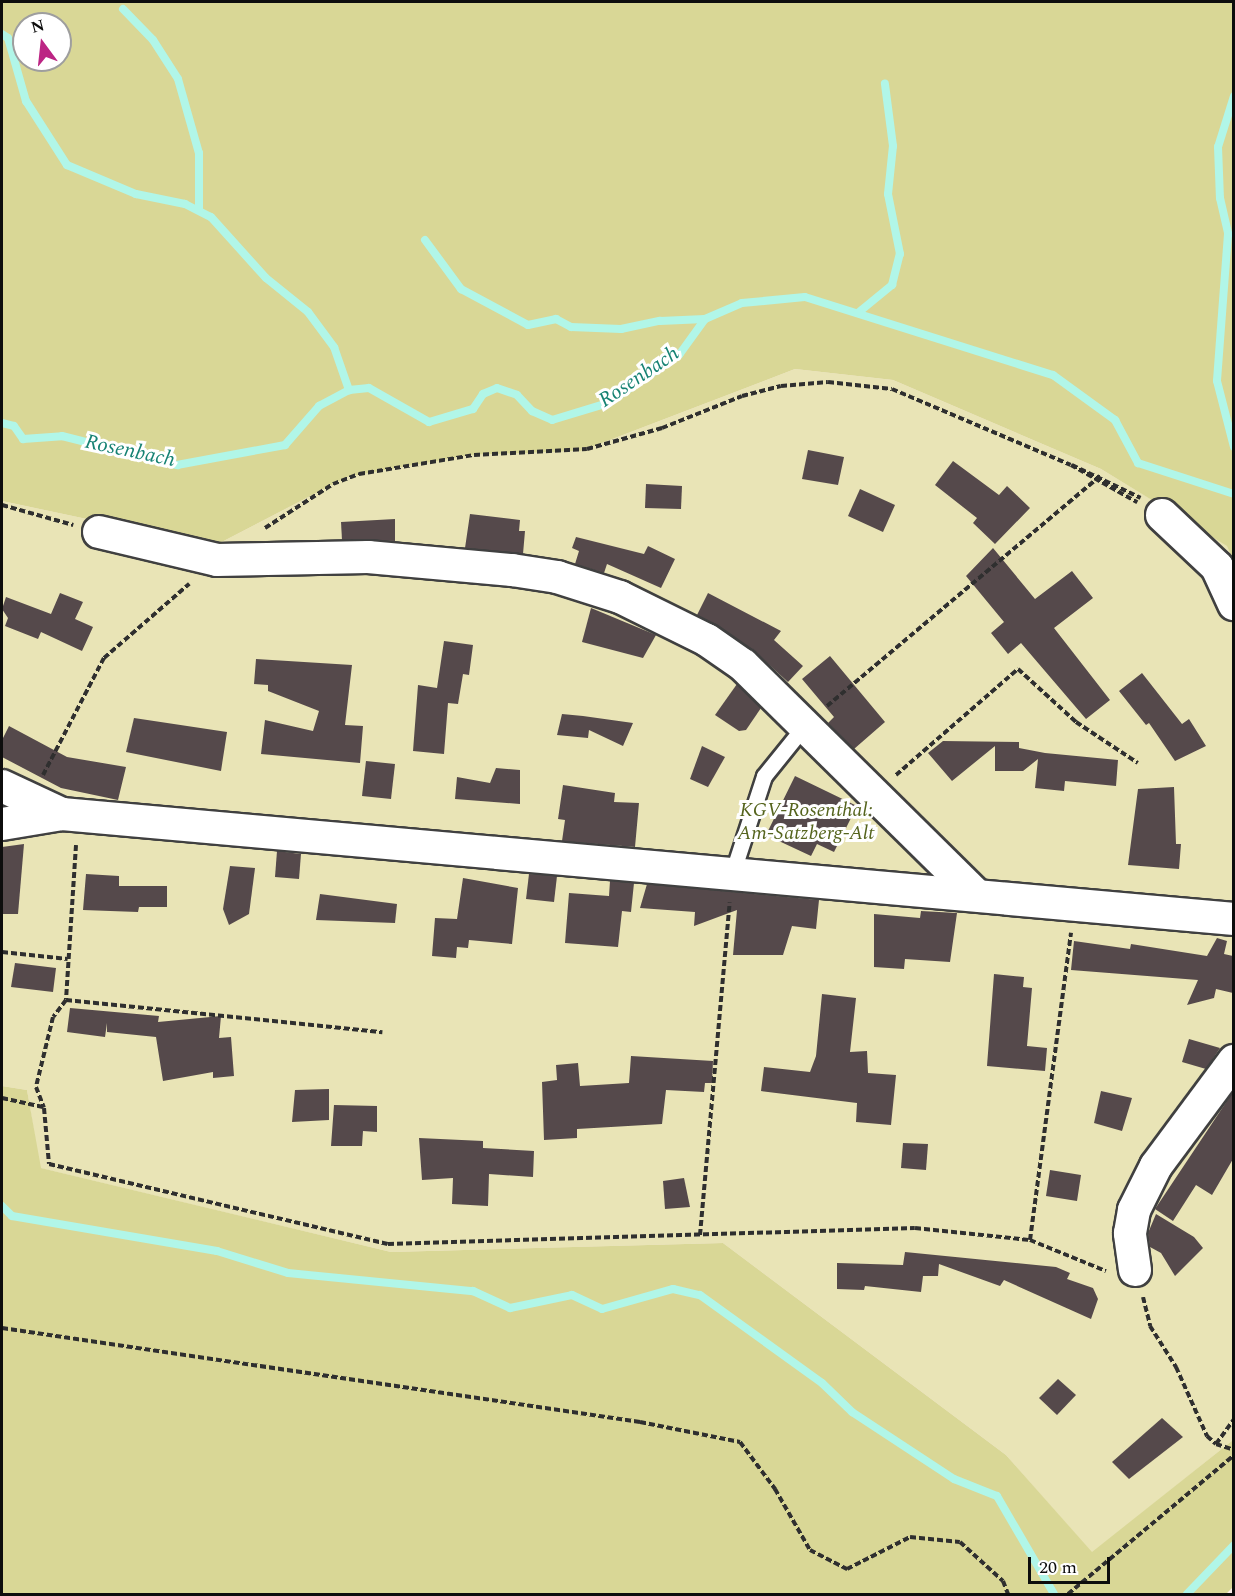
<!DOCTYPE html>
<style>
body{margin:0}
#map{position:relative;width:1235px;height:1596px;overflow:hidden;background:#fff0ec;font-family:Spectral,serif}
div>[style]{position:absolute}
.green>*{inset:0;background:#e9e4b6}
.forest>*{inset:0;background:#d9d796}
.stream>*{height:8px;margin:-4px;padding:0 4px;transform-origin:4px;border-radius:4px;background:#b1f6e8}
.building>*{inset:0;background:#55494b}
.path>*{height:4px;margin-top:-2px;transform-origin:0;background:repeating-linear-gradient(90deg,#2f2f2f 0 6px,transparent 0 9px)}
.roads{filter:drop-shadow(2px 0 #404040) drop-shadow(-2px 0 #404040) drop-shadow(0 2px #404040) drop-shadow(0 -2px #404040)}
.service>*{height:15px;margin:-7.5px;padding:0 7.5px;transform-origin:7.5px;border-radius:7.5px;background:#fff}
.minor>*{height:32px;margin:-16px;padding:0 16px;transform-origin:16px;border-radius:16px;background:#fff}
span{translate:-50% -50%;white-space:nowrap;text-align:center;line-height:1.15;-webkit-text-stroke:6px #fff;paint-order:stroke}
.park-label{font-size:20px;color:#55641d;font-style:italic}
.water-label{font-size:21px;color:#168273;font-style:italic}
.frame{position:absolute;inset:0;border:3px solid #0d0d0d;pointer-events:none}
.north{position:absolute;left:12px;top:12px;width:60px;height:60px;box-sizing:border-box;background:#fff;border:2px solid #9e9e9e;border-radius:50%;rotate:345deg;font-size:16px;font-weight:700;line-height:24px;text-align:center;color:#0d0d0d}
.north::after{content:'';display:block;margin:auto;width:21px;height:27px;background:#bc2584;clip-path:polygon(50% 0,100% 100%,50% 72%,0 100%)}
.scale{position:absolute;left:1028px;top:1557px;width:82px;height:27px;box-sizing:border-box;border:3px solid #0d0d0d;border-top:0;padding-left:8px;font-size:18px;line-height:21px;white-space:nowrap;color:#0d0d0d;-webkit-text-stroke:4px #fff;paint-order:stroke}
</style>
<div id="map">
<div class="green">
<div style="clip-path:polygon(795px 369px,893px 380px,1101px 469px,1228px 546px,1234px 559px,1233px 1440px,1092px 1553px,1006px 1455px,723px 1243px,391px 1252px,40px 1168px,27px 1090px,2px 1086px,2px 501px,214px 546px,347px 477px,471px 455px,581px 451px)"></div>
</div>
<div class="forest">
<div style="clip-path:polygon(evenodd,2px 2px,1233px 2px,1233px 559px,1227px 546px,1101px 469px,893px 380px,795px 369px,581px 451px,471px 455px,347px 477px,214px 546px,2px 501px,2px 2px,24px 24px,60px 24px,60px 60px,24px 60px,24px 24px)"></div>
<div style="clip-path:polygon(2px 1086px,27px 1090px,41px 1168px,391px 1252px,723px 1243px,1006px 1455px,1092px 1552px,1233px 1440px,1233px 1587px,1226px 1594px,2px 1594px)"></div>
</div>
<div class="stream">
<div style="left:123px;top:9px;width:43px;rotate:45.9deg"></div>
<div style="left:153px;top:40px;width:46px;rotate:57.3deg"></div>
<div style="left:178px;top:79px;width:77px;rotate:74.2deg"></div>
<div style="left:199px;top:153px;width:57px;rotate:90deg"></div>
<div style="left:2px;top:34px;width:7px;rotate:34deg"></div>
<div style="left:8px;top:38px;width:66px;rotate:74.1deg"></div>
<div style="left:26px;top:101px;width:76px;rotate:57.4deg"></div>
<div style="left:67px;top:165px;width:75px;rotate:22.8deg"></div>
<div style="left:136px;top:194px;width:50px;rotate:11.5deg"></div>
<div style="left:185px;top:204px;width:29px;rotate:27deg"></div>
<div style="left:211px;top:217px;width:82px;rotate:48deg"></div>
<div style="left:266px;top:278px;width:54px;rotate:39deg"></div>
<div style="left:308px;top:312px;width:44px;rotate:53.4deg"></div>
<div style="left:334px;top:347px;width:46px;rotate:70.8deg"></div>
<div style="left:1234px;top:96px;width:53px;rotate:107.4deg"></div>
<div style="left:1218px;top:147px;width:51px;rotate:87.8deg"></div>
<div style="left:1220px;top:198px;width:37px;rotate:77deg"></div>
<div style="left:1228px;top:234px;width:147px;rotate:94.3deg"></div>
<div style="left:1217px;top:381px;width:68px;rotate:75.6deg"></div>
<div style="left:425px;top:240px;width:61px;rotate:53.7deg"></div>
<div style="left:461px;top:289px;width:76px;rotate:28.2deg"></div>
<div style="left:528px;top:325px;width:29px;rotate:-12deg"></div>
<div style="left:556px;top:319px;width:17px;rotate:28deg"></div>
<div style="left:571px;top:327px;width:50px;rotate:2.3deg"></div>
<div style="left:621px;top:329px;width:40px;rotate:-12deg"></div>
<div style="left:660px;top:321px;width:45px;rotate:-2.5deg"></div>
<div style="left:859px;top:312px;width:43px;rotate:-39.3deg"></div>
<div style="left:892px;top:285px;width:32px;rotate:-76deg"></div>
<div style="left:900px;top:254px;width:61px;rotate:-101.3deg"></div>
<div style="left:888px;top:194px;width:48px;rotate:-84.1deg"></div>
<div style="left:893px;top:146px;width:63px;rotate:-97.4deg"></div>
<div style="left:2px;top:423px;width:12px;rotate:14deg"></div>
<div style="left:14px;top:426px;width:16px;rotate:55deg"></div>
<div style="left:23px;top:439px;width:39px;rotate:-4deg"></div>
<div style="left:62px;top:436px;width:119px;rotate:14.2deg"></div>
<div style="left:177px;top:465px;width:110px;rotate:-10.5deg"></div>
<div style="left:285px;top:445px;width:52px;rotate:-48.9deg"></div>
<div style="left:319px;top:406px;width:34px;rotate:-28deg"></div>
<div style="left:349px;top:390px;width:20px;rotate:-6deg"></div>
<div style="left:369px;top:388px;width:69px;rotate:29.5deg"></div>
<div style="left:429px;top:422px;width:46px;rotate:-16.5deg"></div>
<div style="left:473px;top:409px;width:18px;rotate:-56deg"></div>
<div style="left:483px;top:394px;width:15px;rotate:-23deg"></div>
<div style="left:497px;top:388px;width:21px;rotate:19deg"></div>
<div style="left:517px;top:395px;width:22px;rotate:47deg"></div>
<div style="left:532px;top:411px;width:22px;rotate:24deg"></div>
<div style="left:552px;top:420px;width:59px;rotate:-16.9deg"></div>
<div style="left:608px;top:403px;width:86px;rotate:-34.1deg"></div>
<div style="left:679px;top:355px;width:44px;rotate:-54.2deg"></div>
<div style="left:705px;top:319px;width:40px;rotate:-23.4deg"></div>
<div style="left:742px;top:303px;width:63px;rotate:-5.4deg"></div>
<div style="left:805px;top:297px;width:260px;rotate:17.5deg"></div>
<div style="left:1053px;top:375px;width:77px;rotate:36deg"></div>
<div style="left:1115px;top:420px;width:49px;rotate:61.9deg"></div>
<div style="left:1138px;top:463px;width:101px;rotate:17.9deg"></div>
<div style="left:2px;top:1206px;width:14px;rotate:45deg"></div>
<div style="left:12px;top:1216px;width:208px;rotate:9.7deg"></div>
<div style="left:217px;top:1251px;width:74px;rotate:17.2deg"></div>
<div style="left:288px;top:1273px;width:186px;rotate:5.6deg"></div>
<div style="left:473px;top:1291px;width:41px;rotate:24.7deg"></div>
<div style="left:510px;top:1308px;width:63px;rotate:-11.8deg"></div>
<div style="left:572px;top:1295px;width:33px;rotate:25deg"></div>
<div style="left:602px;top:1309px;width:74px;rotate:-15.7deg"></div>
<div style="left:673px;top:1289px;width:28px;rotate:13deg"></div>
<div style="left:700px;top:1295px;width:150px;rotate:35.8deg"></div>
<div style="left:822px;top:1383px;width:42px;rotate:44deg"></div>
<div style="left:852px;top:1412px;width:122px;rotate:33.3deg"></div>
<div style="left:954px;top:1479px;width:46px;rotate:21.6deg"></div>
<div style="left:997px;top:1496px;width:113px;rotate:59.8deg"></div>
<div style="left:1187px;top:1594px;width:68px;rotate:-46.2deg"></div>
</div>
<div class="building">
<div style="clip-path:polygon(808px 450px,844px 457px,838px 485px,802px 479px)"></div>
<div style="clip-path:polygon(953px 461px,999px 495px,1007px 486px,1030px 508px,995px 544px,973px 523px,977px 518px,935px 485px)"></div>
<div style="clip-path:polygon(646px 484px,682px 486px,681px 509px,645px 508px)"></div>
<div style="clip-path:polygon(860px 489px,895px 505px,883px 532px,848px 516px)"></div>
<div style="clip-path:polygon(470px 514px,520px 520px,519px 531px,525px 531px,523px 554px,465px 548px)"></div>
<div style="clip-path:polygon(395px 519px,395px 541px,342px 540px,341px 522px)"></div>
<div style="clip-path:polygon(576px 537px,644px 554px,648px 546px,675px 559px,661px 588px,607px 564px,604px 573px,575px 564px,579px 551px,572px 548px)"></div>
<div style="clip-path:polygon(993px 548px,1035px 599px,1072px 571px,1093px 598px,1054px 628px,1110px 700px,1086px 719px,1021px 643px,1008px 654px,991px 633px,1004px 622px,966px 576px)"></div>
<div style="clip-path:polygon(60px 593px,83px 602px,75px 619px,93px 627px,82px 651px,41px 632px,38px 639px,5px 626px,8px 618px,2px 609px,6px 597px,51px 614px)"></div>
<div style="clip-path:polygon(708px 593px,781px 631px,774px 640px,803px 666px,788px 682px,753px 650px,697px 615px)"></div>
<div style="clip-path:polygon(591px 608px,656px 635px,643px 658px,582px 642px)"></div>
<div style="clip-path:polygon(444px 641px,473px 645px,469px 675px,463px 674px,458px 704px,448px 703px,444px 754px,413px 751px,418px 685px,437px 688px)"></div>
<div style="clip-path:polygon(830px 656px,885px 722px,854px 749px,828px 723px,834px 717px,802px 679px)"></div>
<div style="clip-path:polygon(256px 659px,352px 665px,345px 725px,363px 726px,360px 763px,261px 754px,265px 720px,313px 731px,319px 711px,268px 691px,268px 685px,254px 684px)"></div>
<div style="clip-path:polygon(1142px 673px,1182px 724px,1189px 719px,1206px 746px,1175px 761px,1149px 723px,1146px 725px,1119px 691px)"></div>
<div style="clip-path:polygon(737px 684px,761px 708px,746px 730px,739px 731px,715px 715px)"></div>
<div style="clip-path:polygon(562px 714px,583px 716px,633px 723px,623px 746px,589px 730px,588px 738px,557px 735px)"></div>
<div style="clip-path:polygon(134px 718px,227px 732px,221px 771px,126px 752px)"></div>
<div style="clip-path:polygon(9px 726px,67px 757px,126px 767px,118px 800px,61px 788px,2px 757px,2px 740px)"></div>
<div style="clip-path:polygon(943px 741px,1019px 742px,1019px 748px,1045px 753px,1118px 760px,1116px 786px,1065px 781px,1064px 791px,1035px 788px,1038px 759px,1023px 771px,995px 771px,995px 746px,952px 781px,928px 753px)"></div>
<div style="clip-path:polygon(702px 746px,725px 757px,708px 787px,690px 779px)"></div>
<div style="clip-path:polygon(366px 761px,395px 764px,391px 799px,362px 796px)"></div>
<div style="clip-path:polygon(496px 768px,520px 770px,520px 804px,455px 799px,457px 777px,490px 783px)"></div>
<div style="clip-path:polygon(795px 776px,857px 806px,834px 852px,817px 844px,811px 856px,766px 835px)"></div>
<div style="clip-path:polygon(563px 785px,615px 793px,614px 802px,639px 803px,635px 847px,562px 841px,565px 820px,558px 819px)"></div>
<div style="clip-path:polygon(1174px 787px,1176px 844px,1181px 844px,1179px 869px,1128px 865px,1138px 789px)"></div>
<div style="clip-path:polygon(24px 844px,18px 914px,2px 914px,2px 847px)"></div>
<div style="clip-path:polygon(277px 851px,301px 854px,299px 879px,275px 877px)"></div>
<div style="clip-path:polygon(230px 866px,255px 868px,249px 914px,229px 925px,223px 909px)"></div>
<div style="clip-path:polygon(86px 874px,119px 876px,119px 886px,167px 886px,167px 907px,139px 907px,138px 912px,83px 910px)"></div>
<div style="clip-path:polygon(529px 874px,557px 876px,554px 902px,526px 899px)"></div>
<div style="clip-path:polygon(463px 878px,518px 888px,512px 944px,469px 940px,468px 948px,457px 947px,456px 958px,432px 956px,435px 918px,457px 919px)"></div>
<div style="clip-path:polygon(610px 881px,634px 883px,631px 912px,622px 911px,618px 947px,565px 943px,569px 893px,609px 896px)"></div>
<div style="clip-path:polygon(647px 884px,819px 900px,816px 929px,792px 926px,783px 955px,733px 955px,737px 910px,694px 926px,695px 912px,640px 908px)"></div>
<div style="clip-path:polygon(320px 894px,397px 904px,395px 923px,316px 920px)"></div>
<div style="clip-path:polygon(921px 911px,957px 913px,950px 962px,905px 959px,904px 969px,874px 967px,874px 914px,920px 918px)"></div>
<div style="clip-path:polygon(1217px 938px,1227px 941px,1224px 954px,1233px 956px,1233px 993px,1216px 989px,1214px 998px,1187px 1005px,1198px 980px,1071px 970px,1074px 941px,1130px 949px,1131px 944px,1207px 956px)"></div>
<div style="clip-path:polygon(15px 963px,56px 968px,53px 992px,11px 987px)"></div>
<div style="clip-path:polygon(994px 974px,1024px 977px,1023px 987px,1032px 988px,1027px 1046px,1047px 1048px,1045px 1071px,987px 1066px)"></div>
<div style="clip-path:polygon(822px 994px,856px 998px,850px 1052px,867px 1051px,868px 1073px,896px 1075px,891px 1125px,856px 1122px,857px 1103px,761px 1091px,764px 1067px,810px 1072px,816px 1056px)"></div>
<div style="clip-path:polygon(70px 1008px,159px 1016px,158px 1022px,221px 1016px,219px 1038px,231px 1037px,234px 1076px,213px 1078px,213px 1072px,163px 1081px,156px 1037px,107px 1032px,107px 1023px,105px 1037px,67px 1032px)"></div>
<div style="clip-path:polygon(1189px 1039px,1220px 1048px,1206px 1069px,1182px 1062px)"></div>
<div style="clip-path:polygon(631px 1056px,713px 1061px,712px 1083px,705px 1083px,704px 1092px,666px 1090px,662px 1124px,577px 1129px,577px 1138px,544px 1140px,542px 1082px,557px 1080px,556px 1065px,578px 1063px,580px 1086px,629px 1083px)"></div>
<div style="clip-path:polygon(329px 1089px,329px 1120px,292px 1122px,295px 1090px)"></div>
<div style="clip-path:polygon(1101px 1091px,1132px 1098px,1122px 1131px,1094px 1123px)"></div>
<div style="clip-path:polygon(1233px 1092px,1233px 1159px,1212px 1195px,1196px 1185px,1173px 1221px,1155px 1209px)"></div>
<div style="clip-path:polygon(334px 1105px,377px 1106px,377px 1132px,363px 1131px,362px 1146px,331px 1146px)"></div>
<div style="clip-path:polygon(419px 1138px,483px 1141px,483px 1148px,534px 1151px,533px 1177px,489px 1174px,488px 1206px,452px 1204px,453px 1178px,422px 1180px)"></div>
<div style="clip-path:polygon(903px 1143px,928px 1144px,926px 1170px,901px 1168px)"></div>
<div style="clip-path:polygon(1050px 1170px,1081px 1175px,1077px 1201px,1046px 1196px)"></div>
<div style="clip-path:polygon(684px 1178px,690px 1207px,665px 1209px,663px 1181px)"></div>
<div style="clip-path:polygon(1156px 1214px,1194px 1237px,1203px 1248px,1175px 1276px,1161px 1253px,1150px 1247px,1148px 1233px)"></div>
<div style="clip-path:polygon(905px 1252px,1056px 1267px,1070px 1273px,1067px 1279px,1093px 1288px,1098px 1299px,1091px 1319px,1004px 1280px,1000px 1286px,939px 1264px,938px 1276px,923px 1276px,921px 1292px,865px 1286px,864px 1290px,837px 1289px,837px 1263px,903px 1265px)"></div>
<div style="clip-path:polygon(1058px 1379px,1076px 1395px,1057px 1415px,1039px 1398px)"></div>
<div style="clip-path:polygon(1162px 1418px,1183px 1437px,1129px 1479px,1112px 1462px)"></div>
</div>
<div class="path">
<div style="left:1072px;top:465px;width:76px;rotate:25.6deg"></div>
<div style="left:2px;top:505px;width:74px;rotate:15.7deg"></div>
<div style="left:265px;top:528px;width:81px;rotate:-32.9deg"></div>
<div style="left:333px;top:484px;width:28px;rotate:-21deg"></div>
<div style="left:359px;top:474px;width:117px;rotate:-9.4deg"></div>
<div style="left:474px;top:455px;width:113px;rotate:-3deg"></div>
<div style="left:587px;top:449px;width:78px;rotate:-15.6deg"></div>
<div style="left:662px;top:428px;width:86px;rotate:-21.8deg"></div>
<div style="left:742px;top:396px;width:40px;rotate:-14.4deg"></div>
<div style="left:781px;top:386px;width:47px;rotate:-4.9deg"></div>
<div style="left:828px;top:382px;width:64px;rotate:6.2deg"></div>
<div style="left:892px;top:389px;width:194px;rotate:23deg"></div>
<div style="left:1071px;top:465px;width:76px;rotate:29.3deg"></div>
<div style="left:827px;top:706px;width:358px;rotate:-40.1deg"></div>
<div style="left:43px;top:775px;width:132px;rotate:-62.5deg"></div>
<div style="left:104px;top:658px;width:113px;rotate:-41deg"></div>
<div style="left:896px;top:775px;width:162px;rotate:-41deg"></div>
<div style="left:1018px;top:669px;width:79px;rotate:42.4deg"></div>
<div style="left:1076px;top:722px;width:74px;rotate:33.5deg"></div>
<div style="left:76px;top:845px;width:155px;rotate:93.7deg"></div>
<div style="left:66px;top:1000px;width:21px;rotate:127deg"></div>
<div style="left:53px;top:1017px;width:72px;rotate:103.7deg"></div>
<div style="left:36px;top:1087px;width:22px;rotate:69deg"></div>
<div style="left:44px;top:1108px;width:56px;rotate:84.9deg"></div>
<div style="left:49px;top:1164px;width:348px;rotate:13.3deg"></div>
<div style="left:388px;top:1244px;width:527px;rotate:-1.74deg"></div>
<div style="left:915px;top:1228px;width:116px;rotate:6deg"></div>
<div style="left:1030px;top:1240px;width:82px;rotate:22.2deg"></div>
<div style="left:2px;top:952px;width:66px;rotate:6.1deg"></div>
<div style="left:66px;top:1000px;width:318px;rotate:5.8deg"></div>
<div style="left:2px;top:1098px;width:42px;rotate:12.4deg"></div>
<div style="left:700px;top:1235px;width:334px;rotate:-84.9deg"></div>
<div style="left:1030px;top:1240px;width:310px;rotate:-82.4deg"></div>
<div style="left:1143px;top:1297px;width:30px;rotate:76deg"></div>
<div style="left:1150px;top:1326px;width:49px;rotate:57.6deg"></div>
<div style="left:1176px;top:1367px;width:76px;rotate:65.8deg"></div>
<div style="left:1207px;top:1436px;width:12px;rotate:42deg"></div>
<div style="left:1216px;top:1444px;width:19px;rotate:18deg"></div>
<div style="left:2px;top:1328px;width:645px;rotate:8.38deg"></div>
<div style="left:640px;top:1422px;width:102px;rotate:11.3deg"></div>
<div style="left:740px;top:1442px;width:59px;rotate:53.3deg"></div>
<div style="left:775px;top:1489px;width:70px;rotate:60.2deg"></div>
<div style="left:810px;top:1550px;width:42px;rotate:27.2deg"></div>
<div style="left:847px;top:1569px;width:71px;rotate:-26.9deg"></div>
<div style="left:910px;top:1537px;width:50px;rotate:5.7deg"></div>
<div style="left:960px;top:1542px;width:58px;rotate:42.2deg"></div>
<div style="left:1003px;top:1581px;width:14px;rotate:69deg"></div>
<div style="left:1216px;top:1444px;width:31px;rotate:-54deg"></div>
<div style="left:1068px;top:1594px;width:217px;rotate:-39.9deg"></div>
</div>
<div class="roads">
<div class="service">
<div style="left:733px;top:871px;width:100px;rotate:-71.9deg"></div>
<div style="left:764px;top:776px;width:67px;rotate:-51.1deg"></div>
</div>
<div class="minor">
<div style="left:1162px;top:515px;width:76px;rotate:43.4deg"></div>
<div style="left:1217px;top:567px;width:41px;rotate:65.3deg"></div>
<div style="left:99px;top:532px;width:121px;rotate:13.3deg"></div>
<div style="left:217px;top:560px;width:151px;rotate:-1.1deg"></div>
<div style="left:368px;top:557px;width:145px;rotate:5.2deg"></div>
<div style="left:512px;top:570px;width:46px;rotate:8.8deg"></div>
<div style="left:557px;top:577px;width:66px;rotate:17.6deg"></div>
<div style="left:620px;top:597px;width:97px;rotate:26.3deg"></div>
<div style="left:707px;top:640px;width:44px;rotate:34.8deg"></div>
<div style="left:743px;top:665px;width:326px;rotate:44.6deg"></div>
<div style="left:2px;top:786px;width:66px;rotate:25deg"></div>
<div style="left:62px;top:814px;width:1177px;rotate:5.12deg"></div>
<div style="left:2px;top:824px;width:61px;rotate:-9.5deg"></div>
<div style="left:1135px;top:1270px;width:37px;rotate:-98deg"></div>
<div style="left:1130px;top:1233px;width:23px;rotate:-80deg"></div>
<div style="left:1134px;top:1210px;width:49px;rotate:-63.4deg"></div>
<div style="left:1156px;top:1166px;width:131px;rotate:-53.4deg"></div>
</div>
</div>
<div class="park-label">
<span style="left:806px;top:822px">KGV-Rosenthal:<br>Am-Satzberg-Alt</span>
</div>
<div class="water-label">
<span style="left:639px;top:377px;rotate:-34deg">Rosenbach</span>
<span style="left:130px;top:451px;rotate:12deg">Rosenbach</span>
</div>
<div class="frame"></div>
<div class="north">N</div>
<div class="scale">20 m</div>
</div>
